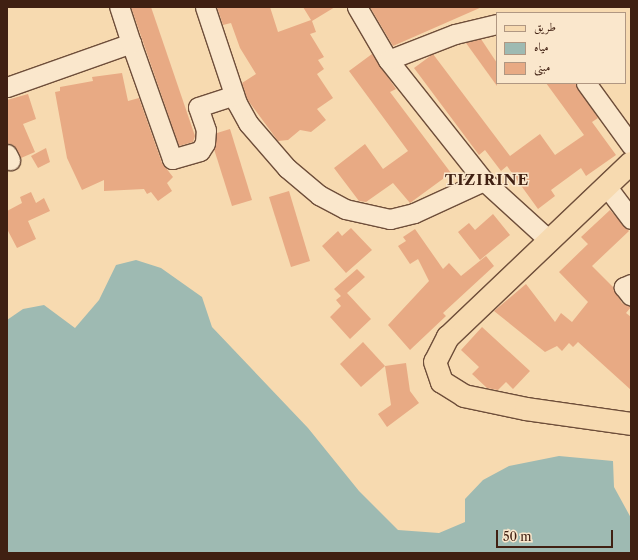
<!DOCTYPE html>
<meta charset="utf-8">
<style>
body{margin:0}
#map{position:relative;width:638px;height:560px;overflow:hidden;background:#f7dab0;font-family:"Libre Caslon Text",Amiri,serif}
div>[style]{position:absolute}
.water>*{inset:0;background:#9ebab2}
.building>*{inset:0;background:#e8aa84}
.roads{filter:drop-shadow(1px 0 #6e4e3a) drop-shadow(-1px 0 #6e4e3a) drop-shadow(0 1px #6e4e3a) drop-shadow(0 -1px #6e4e3a)}
.street>*{height:19px;margin:-9.5px;padding:0 9.5px;transform-origin:9.5px;border-radius:9.5px;background:#fae7cc}
.primary>*{height:22px;margin:-11px;padding:0 11px;transform-origin:11px;border-radius:11px;background:#f7dab0}
span{translate:-50% -50%;white-space:nowrap;text-align:center;line-height:1.15;-webkit-text-stroke:3px #fae7cc;paint-order:stroke}
.district-label{font-size:15px;color:#402012;font-weight:700;letter-spacing:1px}
.frame{position:absolute;inset:0;border:8px solid #402012;pointer-events:none}
.legend{position:absolute;left:496px;top:12px;width:130px;height:72px;box-sizing:border-box;background:#fae7cc;border:1px solid #b09782;margin:0;padding:5px 7px;list-style:none;font-size:12px;color:#402012}
.legend li{display:flex;align-items:center;gap:8px;height:20px}
.legend b{width:20px;border:1px solid #b09782}
.scale{position:absolute;left:496px;top:530px;width:117px;height:18px;box-sizing:border-box;border:2px solid #402012;border-top:0;padding-left:5px;font-size:12px;line-height:14px;white-space:nowrap;color:#402012;-webkit-text-stroke:3px #fae7cc;paint-order:stroke}
</style>
<div id="map">
<div class="water">
<div style="clip-path:polygon(136px 260px,161px 268px,202px 297px,212px 327px,308px 428px,359px 491px,398px 530px,439px 533px,465px 522px,465px 499px,483px 480px,509px 466px,559px 456px,613px 461px,614px 487px,631px 518px,631px 553px,7px 553px,7px 320px,23px 309px,44px 305px,75px 328px,99px 300px,116px 265px)"></div>
</div>
<div class="building">
<div style="clip-path:polygon(131px 7px,151px 7px,195px 136px,193px 142px,179px 146px)"></div>
<div style="clip-path:polygon(217px 7px,270px 7px,278px 32px,311px 20px,303px 7px,335px 7px,312px 21px,316px 32px,310px 34px,324px 57px,318px 60px,324px 69px,317px 74px,333px 98px,317px 109px,326px 120px,311px 132px,300px 130px,288px 140px,278px 141px,247px 99px,242px 83px,256px 74px,240px 48px,231px 23px,223px 25px)"></div>
<div style="clip-path:polygon(370px 7px,482px 7px,393px 46px)"></div>
<div style="clip-path:polygon(481px 39px,497px 63px,497px 86px,466px 43px)"></div>
<div style="clip-path:polygon(372px 54px,396px 89px,390px 92px,451px 173px,410px 203px,393px 183px,366px 202px,359px 201px,334px 168px,365px 144px,383px 169px,408px 151px,349px 71px)"></div>
<div style="clip-path:polygon(433px 54px,510px 156px,540px 134px,555px 155px,584px 135px,546px 83px,575px 83px,598px 118px,592px 122px,616px 155px,586px 176px,581px 168px,551px 190px,555px 196px,538px 209px,507px 166px,501px 171px,485px 150px,479px 155px,414px 68px)"></div>
<div style="clip-path:polygon(122px 73px,128px 101px,139px 98px,162px 163px,173px 177px,167px 183px,172px 191px,158px 201px,151px 192px,147px 194px,144px 189px,104px 191px,104px 180px,82px 190px,67px 158px,55px 92px,60px 91px,60px 87px,93px 81px,92px 77px)"></div>
<div style="clip-path:polygon(28px 94px,36px 119px,23px 124px,35px 152px,21px 158px,13px 145px,7px 143px,7px 100px)"></div>
<div style="clip-path:polygon(230px 129px,252px 200px,232px 206px,214px 149px,217px 133px)"></div>
<div style="clip-path:polygon(46px 148px,50px 162px,38px 168px,31px 156px)"></div>
<div style="clip-path:polygon(289px 191px,310px 261px,291px 267px,269px 197px)"></div>
<div style="clip-path:polygon(31px 192px,36px 203px,44px 198px,50px 211px,28px 221px,36px 239px,17px 248px,7px 229px,7px 211px,22px 203px,20px 197px)"></div>
<div style="clip-path:polygon(610px 210px,629px 231px,592px 266px,613px 287px,622px 303px,631px 307px,626px 313px,631px 317px,631px 390px,578px 342px,573px 347px,569px 343px,562px 351px,557px 346px,545px 352px,494px 311px,526px 284px,555px 322px,561px 313px,572px 322px,588px 302px,559px 272px,588px 244px,581px 237px)"></div>
<div style="clip-path:polygon(493px 214px,510px 235px,480px 260px,458px 232px,469px 223px,475px 230px)"></div>
<div style="clip-path:polygon(351px 228px,372px 250px,346px 273px,322px 246px,338px 231px,342px 236px)"></div>
<div style="clip-path:polygon(415px 229px,443px 269px,449px 263px,461px 276px,486px 256px,494px 266px,443px 313px,446px 316px,410px 350px,388px 325px,429px 281px,418px 259px,410px 264px,398px 246px,406px 241px,403px 237px)"></div>
<div style="clip-path:polygon(357px 269px,365px 277px,347px 293px,371px 319px,350px 339px,330px 317px,341px 306px,336px 300px,341px 296px,334px 289px)"></div>
<div style="clip-path:polygon(482px 327px,530px 371px,513px 389px,506px 382px,498px 390px,487px 388px,472px 374px,479px 367px,461px 350px)"></div>
<div style="clip-path:polygon(363px 342px,385px 366px,361px 387px,340px 364px)"></div>
<div style="clip-path:polygon(406px 363px,410px 391px,419px 403px,387px 427px,378px 414px,391px 405px,385px 366px)"></div>
</div>
<div class="roads">
<div class="street">
<div style="left:205px;top:7px;width:101px;rotate:71.6deg"></div>
<div style="left:237px;top:103px;width:23px;rotate:61deg"></div>
<div style="left:248px;top:123px;width:60px;rotate:49.1deg"></div>
<div style="left:287px;top:168px;width:42px;rotate:40.2deg"></div>
<div style="left:319px;top:195px;width:30px;rotate:28deg"></div>
<div style="left:345px;top:209px;width:46px;rotate:12.5deg"></div>
<div style="left:390px;top:219px;width:25px;rotate:-14deg"></div>
<div style="left:414px;top:213px;width:77px;rotate:-24.6deg"></div>
<div style="left:484px;top:181px;width:89px;rotate:42.3deg"></div>
<div style="left:357px;top:7px;width:61px;rotate:59.7deg"></div>
<div style="left:388px;top:60px;width:154px;rotate:51.6deg"></div>
<div style="left:131px;top:43px;width:123px;rotate:70.5deg"></div>
<div style="left:172px;top:159px;width:29px;rotate:-16deg"></div>
<div style="left:200px;top:151px;width:9px;rotate:-58deg"></div>
<div style="left:205px;top:143px;width:13px;rotate:-86deg"></div>
<div style="left:206px;top:130px;width:24px;rotate:-109deg"></div>
<div style="left:198px;top:107px;width:38px;rotate:-18deg"></div>
<div style="left:388px;top:60px;width:72px;rotate:-21.2deg"></div>
<div style="left:455px;top:34px;width:43px;rotate:-13.4deg"></div>
<div style="left:586px;top:83px;width:77px;rotate:54deg"></div>
<div style="left:7px;top:87px;width:132px;rotate:-19.5deg"></div>
<div style="left:131px;top:43px;width:38px;rotate:-108deg"></div>
<div style="left:7px;top:154px;width:7px;rotate:63deg"></div>
<div style="left:607px;top:187px;width:40px;rotate:53deg"></div>
<div style="left:631px;top:284px;width:8px;rotate:157deg"></div>
<div style="left:624px;top:287px;width:11px;rotate:52deg"></div>
</div>
<div class="primary">
<div style="left:631px;top:163px;width:253px;rotate:136.4deg"></div>
<div style="left:448px;top:337px;width:28px;rotate:117deg"></div>
<div style="left:435px;top:362px;width:21px;rotate:71deg"></div>
<div style="left:442px;top:382px;width:26px;rotate:32deg"></div>
<div style="left:464px;top:396px;width:63px;rotate:11.8deg"></div>
<div style="left:526px;top:409px;width:106px;rotate:8.1deg"></div>
</div>
</div>
<div class="district-label">
<span style="left:487px;top:180px">TIZIRINE</span>
</div>
<div class="frame"></div>
<ul class="legend">
<li><b style="height:5px;background:#f7dab0"></b>طريق</li>
<li><b style="height:11px;background:#9ebab2"></b>مياه</li>
<li><b style="height:11px;background:#e8aa84"></b>مبنى</li>
</ul>
<div class="scale">50 m</div>
</div>
